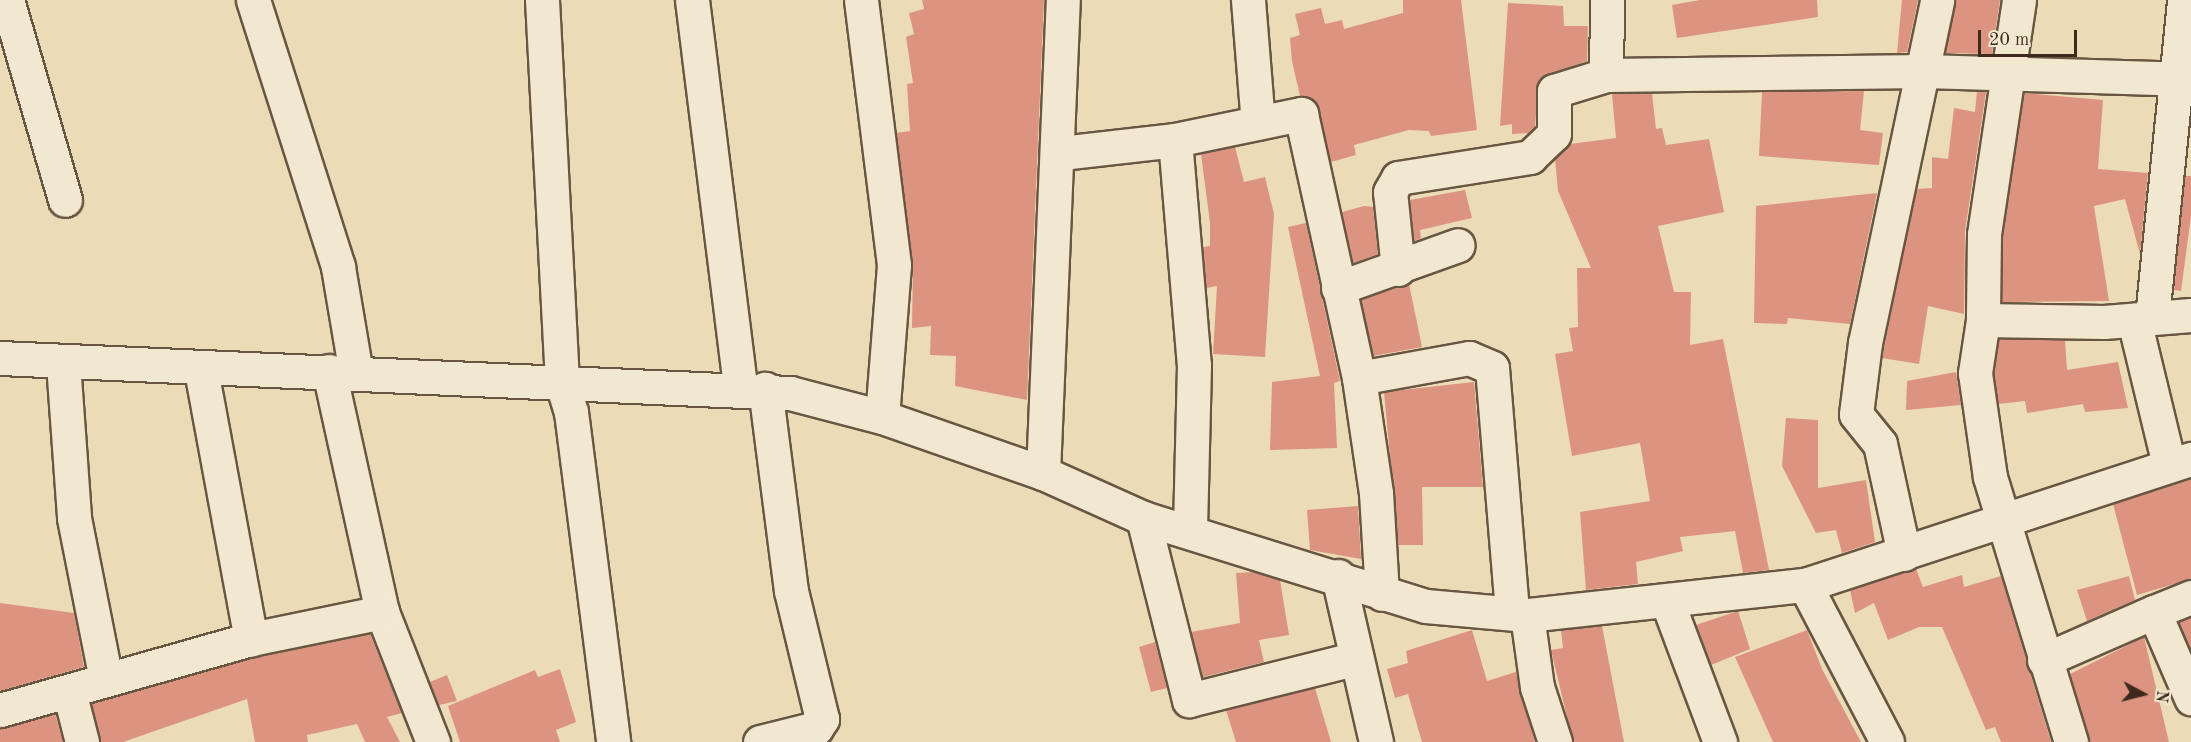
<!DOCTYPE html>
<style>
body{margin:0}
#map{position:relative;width:2191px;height:742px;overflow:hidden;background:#ebdbb6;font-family:"Old Standard TT",serif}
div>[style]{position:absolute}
.building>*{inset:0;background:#dc9481}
.roads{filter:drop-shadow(2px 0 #695642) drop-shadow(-2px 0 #695642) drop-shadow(0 2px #695642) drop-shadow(0 -2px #695642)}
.minor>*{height:33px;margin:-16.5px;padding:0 16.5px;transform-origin:16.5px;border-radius:16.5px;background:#f2e8d0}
span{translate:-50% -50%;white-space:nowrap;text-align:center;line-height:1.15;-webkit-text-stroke:5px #f2e8d0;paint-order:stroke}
.north{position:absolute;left:2113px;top:664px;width:60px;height:60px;-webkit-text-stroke:4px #f2e8d0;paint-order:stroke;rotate:97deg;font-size:16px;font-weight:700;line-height:24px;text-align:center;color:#3e2a1c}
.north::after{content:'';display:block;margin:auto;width:21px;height:27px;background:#3e2a1c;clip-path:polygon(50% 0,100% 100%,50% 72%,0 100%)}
.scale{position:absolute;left:1978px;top:30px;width:99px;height:27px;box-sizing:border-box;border:3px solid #3e2a1c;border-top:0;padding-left:8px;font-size:18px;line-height:21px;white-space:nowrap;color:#3e2a1c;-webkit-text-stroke:4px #f2e8d0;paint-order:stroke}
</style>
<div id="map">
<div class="building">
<div style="clip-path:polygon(922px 0,1044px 0,1027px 400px,955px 386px,956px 356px,930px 355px,931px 326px,912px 328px,913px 263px,896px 133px,910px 131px,907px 84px,913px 83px,906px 37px,914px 34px,909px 13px,924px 9px)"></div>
<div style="clip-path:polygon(1403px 0,1461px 0,1477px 130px,1431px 136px,1429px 131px,1409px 130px,1354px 145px,1356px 155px,1331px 162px,1319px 109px,1300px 96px,1292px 61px,1290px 38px,1300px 35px,1295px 14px,1321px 8px,1325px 24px,1342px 20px,1344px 29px,1403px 13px)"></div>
<div style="clip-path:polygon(1700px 0,1817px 0,1818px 17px,1677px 38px,1672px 5px)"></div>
<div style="clip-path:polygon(1902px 0,1918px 0,1907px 52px,1897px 53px)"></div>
<div style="clip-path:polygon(1955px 0,2000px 0,1992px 54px,1945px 53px)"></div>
<div style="clip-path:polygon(1508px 3px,1563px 6px,1564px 26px,1588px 26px,1587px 61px,1539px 79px,1535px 126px,1528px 133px,1512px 134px,1512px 124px,1500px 126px)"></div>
<div style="clip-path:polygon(1864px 91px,1860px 130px,1883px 133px,1879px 165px,1759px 156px,1762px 92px)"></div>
<div style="clip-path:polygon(1977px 91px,1986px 92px,1965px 231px,1964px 314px,1928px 306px,1919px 364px,1882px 358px,1916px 189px,1932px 188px,1932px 157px,1948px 159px,1954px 108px,1975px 112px)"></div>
<div style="clip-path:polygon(1652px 93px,1656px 129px,1662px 128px,1666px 145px,1709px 139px,1724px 212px,1658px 226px,1674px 292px,1691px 292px,1690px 345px,1723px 339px,1769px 570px,1743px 573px,1735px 531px,1680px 537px,1683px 551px,1636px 562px,1638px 584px,1586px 590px,1580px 512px,1650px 501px,1640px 443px,1572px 456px,1555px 354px,1573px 351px,1569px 328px,1578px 327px,1577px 268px,1591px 268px,1558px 191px,1555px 159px,1570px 144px,1616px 138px,1612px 94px)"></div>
<div style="clip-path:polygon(2024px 93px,2103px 100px,2098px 169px,2148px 173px,2140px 254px,2125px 199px,2094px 206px,2109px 301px,2002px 302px,2003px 236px)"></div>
<div style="clip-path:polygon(1235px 147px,1244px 182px,1265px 177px,1274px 214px,1265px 357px,1213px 354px,1217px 286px,1206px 288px,1203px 247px,1210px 246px,1210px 223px,1201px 154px)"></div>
<div style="clip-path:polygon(2185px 176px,2191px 176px,2191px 216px,2181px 291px,2174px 290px)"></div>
<div style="clip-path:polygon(1465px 190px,1472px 218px,1420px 230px,1421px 238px,1414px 241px,1410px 200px)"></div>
<div style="clip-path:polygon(1877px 193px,1850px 324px,1788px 318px,1787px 324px,1754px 323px,1756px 206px)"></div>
<div style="clip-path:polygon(1364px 206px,1373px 207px,1378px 254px,1353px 263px,1342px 212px)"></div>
<div style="clip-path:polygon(1306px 223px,1340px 381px,1334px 383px,1337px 448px,1270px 450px,1272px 382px,1320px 376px,1288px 227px)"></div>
<div style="clip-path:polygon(1409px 284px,1422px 347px,1373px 356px,1361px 300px)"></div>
<div style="clip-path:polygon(1999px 339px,2065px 340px,2067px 370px,2118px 362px,2128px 408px,2085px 412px,2083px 404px,2027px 413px,2025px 401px,1998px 404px,1994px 373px)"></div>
<div style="clip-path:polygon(1956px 372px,1961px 405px,1906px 410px,1907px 381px)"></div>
<div style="clip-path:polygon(1474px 382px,1483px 487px,1422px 487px,1423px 545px,1398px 545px,1384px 392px)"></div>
<div style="clip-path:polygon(1786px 418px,1818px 420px,1818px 488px,1866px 480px,1875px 542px,1842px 553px,1836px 530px,1816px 533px,1782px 466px)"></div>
<div style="clip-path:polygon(2191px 479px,2191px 579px,2137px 595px,2113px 504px)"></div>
<div style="clip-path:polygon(1358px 506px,1361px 559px,1310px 550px,1307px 510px)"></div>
<div style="clip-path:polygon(1916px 569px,1923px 587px,1962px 575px,1964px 587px,2001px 576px,2051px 742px,2001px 742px,1995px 727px,1986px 730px,1942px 627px,1919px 627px,1888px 640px,1874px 603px,1855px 613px,1850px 590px)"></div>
<div style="clip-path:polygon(1254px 572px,1280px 580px,1289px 635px,1259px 640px,1264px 662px,1203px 677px,1191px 632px,1240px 623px,1236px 573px)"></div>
<div style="clip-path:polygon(2129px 576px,2135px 600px,2087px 621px,2077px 590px)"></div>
<div style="clip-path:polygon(0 603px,74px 613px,84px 667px,0 691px)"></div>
<div style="clip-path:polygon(1738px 611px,1750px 649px,1711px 665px,1696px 625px)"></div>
<div style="clip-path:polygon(2191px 617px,2191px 651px,2179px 622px)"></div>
<div style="clip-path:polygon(1602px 626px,1624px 742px,1573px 742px,1551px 650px,1563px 648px,1561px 630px)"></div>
<div style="clip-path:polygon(1472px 630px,1487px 681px,1516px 672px,1535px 742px,1422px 742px,1408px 694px,1395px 698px,1387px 669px,1408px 663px,1406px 651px)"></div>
<div style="clip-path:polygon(1807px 630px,1822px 669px,1861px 742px,1773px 742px,1735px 657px)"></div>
<div style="clip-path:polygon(370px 634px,402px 713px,387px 717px,400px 742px,365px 742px,357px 724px,307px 735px,308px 742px,255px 742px,247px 699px,123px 742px,100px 742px,92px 704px,255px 657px)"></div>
<div style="clip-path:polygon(2144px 637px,2169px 742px,2089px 742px,2070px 674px)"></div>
<div style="clip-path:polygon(1155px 642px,1167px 688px,1151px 692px,1139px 647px)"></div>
<div style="clip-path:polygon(560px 669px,576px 722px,556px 730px,560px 742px,460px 742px,448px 706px,535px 670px,538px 677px)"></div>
<div style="clip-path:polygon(447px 675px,457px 701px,439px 705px,430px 682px)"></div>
<div style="clip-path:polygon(1315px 688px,1331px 742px,1236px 742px,1226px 710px)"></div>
<div style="clip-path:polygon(55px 714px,63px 742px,0 742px,0 728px)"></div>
</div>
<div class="roads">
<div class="minor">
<div style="left:7px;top:0;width:208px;rotate:73.8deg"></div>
<div style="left:253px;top:0;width:280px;rotate:72.3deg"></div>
<div style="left:338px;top:267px;width:108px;rotate:80.4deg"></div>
<div style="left:542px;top:0;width:384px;rotate:87deg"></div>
<div style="left:562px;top:383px;width:30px;rotate:73deg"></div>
<div style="left:571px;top:412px;width:333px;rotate:82.7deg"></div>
<div style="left:692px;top:0;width:389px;rotate:82.9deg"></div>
<div style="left:861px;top:0;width:267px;rotate:82.9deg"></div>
<div style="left:894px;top:265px;width:152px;rotate:94.5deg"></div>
<div style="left:1248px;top:0;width:123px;rotate:85.4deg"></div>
<div style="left:2019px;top:0;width:237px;rotate:98.5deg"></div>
<div style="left:1984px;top:234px;width:86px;rotate:90.7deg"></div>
<div style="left:1983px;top:320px;width:54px;rotate:98.6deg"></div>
<div style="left:1975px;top:373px;width:105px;rotate:81.8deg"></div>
<div style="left:1990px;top:477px;width:277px;rotate:73deg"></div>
<div style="left:1606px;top:75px;width:75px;rotate:-89.2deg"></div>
<div style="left:1175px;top:140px;width:226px;rotate:85.2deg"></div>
<div style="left:1194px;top:365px;width:167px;rotate:91.4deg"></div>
<div style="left:1061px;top:153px;width:115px;rotate:-6.5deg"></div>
<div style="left:1175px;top:140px;width:129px;rotate:-11.7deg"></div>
<div style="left:1301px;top:114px;width:270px;rotate:77.6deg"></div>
<div style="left:1359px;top:378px;width:116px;rotate:81.6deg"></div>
<div style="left:1376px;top:493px;width:101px;rotate:86.6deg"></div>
<div style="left:1398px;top:269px;width:77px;rotate:-95.9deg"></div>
<div style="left:1390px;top:192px;width:16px;rotate:-60deg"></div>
<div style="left:1398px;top:178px;width:134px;rotate:-9deg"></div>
<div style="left:1530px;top:157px;width:33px;rotate:-44deg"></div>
<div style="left:1554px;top:134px;width:43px;rotate:-90deg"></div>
<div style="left:1554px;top:91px;width:54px;rotate:-17.1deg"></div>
<div style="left:1606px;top:75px;width:318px;rotate:-0.7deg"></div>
<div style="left:1924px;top:71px;width:267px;rotate:1.7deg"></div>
<div style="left:1338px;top:288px;width:127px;rotate:-19.7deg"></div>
<div style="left:2152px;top:317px;width:319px;rotate:-84.2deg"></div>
<div style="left:1983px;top:320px;width:121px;rotate:0.9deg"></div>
<div style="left:2104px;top:322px;width:87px;rotate:-4.6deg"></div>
<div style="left:2134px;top:320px;width:149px;rotate:76.4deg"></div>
<div style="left:0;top:358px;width:791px;rotate:2.54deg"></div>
<div style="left:790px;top:393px;width:95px;rotate:14.6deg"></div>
<div style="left:882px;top:417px;width:170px;rotate:19.2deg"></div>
<div style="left:1043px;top:473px;width:110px;rotate:24.2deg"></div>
<div style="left:1143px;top:518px;width:296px;rotate:17.3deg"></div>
<div style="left:1426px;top:606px;width:101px;rotate:5.1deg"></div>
<div style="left:1527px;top:615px;width:280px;rotate:-6.2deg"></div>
<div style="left:1805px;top:585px;width:177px;rotate:62.4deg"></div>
<div style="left:63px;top:363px;width:155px;rotate:85.9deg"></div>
<div style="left:74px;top:518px;width:165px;rotate:78.8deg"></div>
<div style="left:201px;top:370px;width:274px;rotate:79.5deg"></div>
<div style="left:329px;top:371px;width:247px;rotate:77.6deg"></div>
<div style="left:382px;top:612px;width:140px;rotate:68.6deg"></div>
<div style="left:1359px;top:378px;width:112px;rotate:-10.3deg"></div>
<div style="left:1469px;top:358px;width:25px;rotate:23deg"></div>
<div style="left:1492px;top:368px;width:246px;rotate:85.3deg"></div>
<div style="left:1043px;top:473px;width:473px;rotate:-87.6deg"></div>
<div style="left:1143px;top:518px;width:188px;rotate:75.8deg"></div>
<div style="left:1189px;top:700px;width:170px;rotate:-14deg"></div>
<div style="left:1904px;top:554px;width:113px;rotate:-102.3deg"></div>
<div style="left:1880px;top:444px;width:38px;rotate:-129deg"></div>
<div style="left:1856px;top:414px;width:72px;rotate:-82.8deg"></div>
<div style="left:1865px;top:343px;width:350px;rotate:-78.1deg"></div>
<div style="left:1338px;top:576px;width:170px;rotate:77.1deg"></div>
<div style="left:1805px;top:585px;width:406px;rotate:-18.1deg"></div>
<div style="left:2191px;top:597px;width:40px;rotate:158deg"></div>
<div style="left:2154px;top:612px;width:94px;rotate:66.7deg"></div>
<div style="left:1667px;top:601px;width:151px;rotate:69.4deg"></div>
<div style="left:1527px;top:615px;width:73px;rotate:82.1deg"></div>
<div style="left:1537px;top:687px;width:58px;rotate:71.9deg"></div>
<div style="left:2044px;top:660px;width:120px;rotate:-23.6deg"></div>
<div style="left:69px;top:691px;width:53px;rotate:75.7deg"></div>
<div style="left:0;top:710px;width:261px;rotate:-15.8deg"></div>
<div style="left:251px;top:639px;width:134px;rotate:-11.6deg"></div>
<div style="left:760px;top:742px;width:58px;rotate:-14deg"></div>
<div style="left:816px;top:728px;width:11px;rotate:-56deg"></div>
<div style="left:822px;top:719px;width:132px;rotate:-103.6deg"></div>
<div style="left:791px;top:591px;width:204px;rotate:-97.3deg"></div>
</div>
</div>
<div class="north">N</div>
<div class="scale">20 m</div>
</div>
